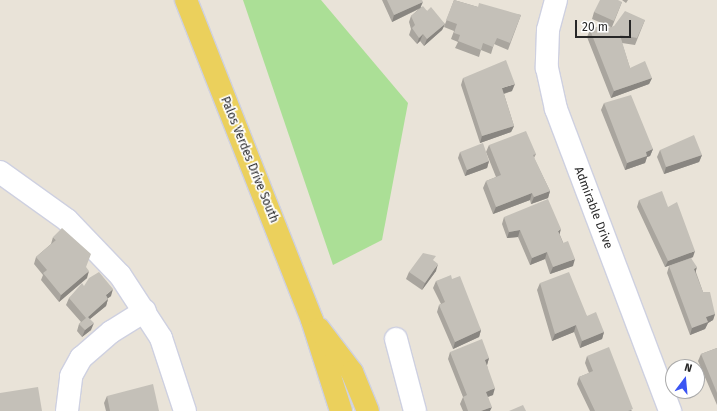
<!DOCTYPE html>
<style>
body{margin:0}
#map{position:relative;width:717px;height:411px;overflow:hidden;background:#e9e3d8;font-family:"Fira Sans",sans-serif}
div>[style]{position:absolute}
.green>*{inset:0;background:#abdf96}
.roads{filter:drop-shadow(1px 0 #ced0e0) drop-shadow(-1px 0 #ced0e0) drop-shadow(0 1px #ced0e0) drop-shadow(0 -1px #ced0e0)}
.minor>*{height:22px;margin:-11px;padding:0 11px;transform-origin:11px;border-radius:11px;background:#fff}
.primary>*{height:22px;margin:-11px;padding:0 11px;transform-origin:11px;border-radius:11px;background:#ebd05c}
.wall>*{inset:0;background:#a9a59e}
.shaded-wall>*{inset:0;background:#898681}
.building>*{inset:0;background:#c4c0b8}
span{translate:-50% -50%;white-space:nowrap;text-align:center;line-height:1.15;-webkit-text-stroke:3.5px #fff;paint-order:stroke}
.street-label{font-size:12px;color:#272727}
.north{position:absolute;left:665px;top:359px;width:40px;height:40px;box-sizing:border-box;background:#fff;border:1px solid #a9a9a9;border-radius:50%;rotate:16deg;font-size:11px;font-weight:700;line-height:16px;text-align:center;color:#272727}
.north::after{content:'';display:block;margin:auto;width:14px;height:18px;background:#3b55f3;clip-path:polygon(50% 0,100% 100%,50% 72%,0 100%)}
.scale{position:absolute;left:575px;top:20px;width:56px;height:18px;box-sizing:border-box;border:2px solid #272727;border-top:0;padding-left:5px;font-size:12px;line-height:14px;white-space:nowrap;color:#272727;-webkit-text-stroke:3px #fff;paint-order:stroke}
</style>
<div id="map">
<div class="green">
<div style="clip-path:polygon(243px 0,321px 0,408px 103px,382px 240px,333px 265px)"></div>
</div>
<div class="roads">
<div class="minor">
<div style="left:556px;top:0;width:31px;rotate:105deg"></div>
<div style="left:548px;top:30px;width:38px;rotate:92deg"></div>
<div style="left:547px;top:68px;width:42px;rotate:77.6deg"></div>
<div style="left:556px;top:109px;width:323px;rotate:69.3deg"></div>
<div style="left:0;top:172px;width:82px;rotate:35.6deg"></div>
<div style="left:67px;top:220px;width:76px;rotate:46.1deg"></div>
<div style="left:120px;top:275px;width:75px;rotate:56.9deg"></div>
<div style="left:161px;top:338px;width:77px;rotate:71.8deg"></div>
<div style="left:396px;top:339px;width:74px;rotate:75.2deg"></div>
<div style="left:67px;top:411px;width:35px;rotate:-83deg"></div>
<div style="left:71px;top:376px;width:21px;rotate:-61deg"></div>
<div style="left:81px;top:358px;width:40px;rotate:-41deg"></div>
<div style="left:111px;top:332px;width:40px;rotate:-32deg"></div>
</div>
<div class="primary">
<div style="left:186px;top:0;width:344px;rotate:68.5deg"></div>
<div style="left:312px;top:320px;width:96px;rotate:72.3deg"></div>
<div style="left:319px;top:329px;width:54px;rotate:52.5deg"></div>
<div style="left:352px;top:372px;width:42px;rotate:67.7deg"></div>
</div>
</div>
<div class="wall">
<div style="clip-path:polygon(382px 0,422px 0,421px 7px,427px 11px,445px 24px,442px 30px,424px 46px,420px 41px,417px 44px,409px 35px,411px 29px,409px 22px,411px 16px,419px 9px,392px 22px)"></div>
<div style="clip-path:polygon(454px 0,478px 7px,521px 15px,508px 50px,494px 44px,491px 54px,481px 50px,479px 57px,455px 48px,458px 42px,451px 39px,454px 31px,444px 27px)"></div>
<div style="clip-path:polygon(622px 0,628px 0,626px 3px)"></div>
<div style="clip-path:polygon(evenodd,622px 2px,612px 27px,645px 20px,635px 45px,622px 43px,630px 68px,652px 78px,649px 84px,611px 98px,587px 37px,590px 30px,604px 24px,592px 19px,594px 12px,622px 2px,605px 25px,611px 27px,607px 29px,605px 25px)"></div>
<div style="clip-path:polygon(463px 78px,512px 91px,504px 94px,514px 126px,511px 132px,480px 143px,461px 85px)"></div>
<div style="clip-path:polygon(604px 103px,653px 149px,650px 156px,647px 157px,645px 163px,625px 170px,601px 110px)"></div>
<div style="clip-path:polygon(489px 145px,536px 154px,534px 158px,550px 191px,548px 198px,531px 204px,530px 200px,493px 214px,483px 188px,486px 181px,496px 177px,486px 152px)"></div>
<div style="clip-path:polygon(660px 150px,702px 155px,699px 162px,664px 174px,657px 157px)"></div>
<div style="clip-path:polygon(460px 152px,489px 161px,487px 168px,465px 176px,458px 158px)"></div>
<div style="clip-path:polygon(639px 200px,668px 207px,693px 257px,691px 258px,703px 292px,715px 314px,713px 320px,708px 323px,705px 329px,690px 335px,667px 273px,669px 266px,689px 259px,665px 267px,637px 207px)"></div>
<div style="clip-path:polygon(504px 217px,560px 235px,573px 266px,550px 274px,545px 259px,530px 265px,518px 237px,507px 238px,502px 224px)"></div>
<div style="clip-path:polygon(53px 237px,86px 267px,87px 278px,59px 302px,41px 280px,43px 275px,34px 264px,36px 257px,51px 244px)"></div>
<div style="clip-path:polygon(434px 261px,436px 271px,422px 290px,406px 279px,409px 272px)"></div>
<div style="clip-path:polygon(452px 279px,481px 330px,479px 337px,453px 349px,437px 312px,439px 305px,441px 304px,433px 288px,436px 281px)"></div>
<div style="clip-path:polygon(540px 283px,587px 316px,604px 332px,602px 339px,580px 348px,574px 332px,552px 341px,537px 290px)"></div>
<div style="clip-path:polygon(84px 286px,111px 296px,108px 298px,108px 299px,106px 306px,90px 319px,91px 330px,82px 337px,77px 331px,79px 324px,81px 322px,66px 305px,69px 298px)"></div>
<div style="clip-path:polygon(717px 348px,717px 405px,698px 361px,701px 354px)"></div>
<div style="clip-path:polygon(450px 352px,489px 358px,487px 365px,493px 395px,488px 397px,490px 411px,463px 411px,460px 404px,463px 397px,448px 359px)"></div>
<div style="clip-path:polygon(587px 356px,632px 411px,590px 411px,577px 384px,579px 377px,589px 373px,585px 363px)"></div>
<div style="clip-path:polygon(107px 396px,159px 411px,106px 411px,104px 403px)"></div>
</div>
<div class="shaded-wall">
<div style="clip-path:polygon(423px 2px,420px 8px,392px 22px,394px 15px)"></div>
<div style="clip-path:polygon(445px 24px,442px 30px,424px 46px,427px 39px)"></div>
<div style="clip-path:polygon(423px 34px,420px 41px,417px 44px,419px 38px)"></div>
<div style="clip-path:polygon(652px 78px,649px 84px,611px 98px,614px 91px)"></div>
<div style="clip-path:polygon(515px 84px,512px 91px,499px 95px,502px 88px)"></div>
<div style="clip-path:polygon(514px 126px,511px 132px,480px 143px,482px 136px)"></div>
<div style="clip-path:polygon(653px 149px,650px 156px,647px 157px,645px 163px,625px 170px,627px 163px,646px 152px)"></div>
<div style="clip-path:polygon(702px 155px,699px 162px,664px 174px,666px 167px)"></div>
<div style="clip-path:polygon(489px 161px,487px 168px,465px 176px,467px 170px)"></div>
<div style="clip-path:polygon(550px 191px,548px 198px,531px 204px,534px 197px)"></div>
<div style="clip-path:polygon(532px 193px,530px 200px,493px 214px,496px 207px)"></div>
<div style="clip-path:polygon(561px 229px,559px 236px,558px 231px)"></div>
<div style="clip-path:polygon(520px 230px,518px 237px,507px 238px,509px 232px)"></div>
<div style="clip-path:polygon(695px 251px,693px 257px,665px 267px,668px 261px)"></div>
<div style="clip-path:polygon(547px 252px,545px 259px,530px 265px,532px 258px)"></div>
<div style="clip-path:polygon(575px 259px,573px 266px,550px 274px,553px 267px)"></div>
<div style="clip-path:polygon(438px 264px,436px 271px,422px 290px,425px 283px)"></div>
<div style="clip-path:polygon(697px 267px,695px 274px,694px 269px)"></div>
<div style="clip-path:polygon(89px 271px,87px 278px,59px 302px,61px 295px)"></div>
<div style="clip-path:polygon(113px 289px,111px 296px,103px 302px,106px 295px)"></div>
<div style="clip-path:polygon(108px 299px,106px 306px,85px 323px,88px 317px)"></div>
<div style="clip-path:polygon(715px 314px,713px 320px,708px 323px,705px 329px,690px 335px,692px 328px,706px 317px)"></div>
<div style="clip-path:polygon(94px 323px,91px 330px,82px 337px,85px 330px)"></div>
<div style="clip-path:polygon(576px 325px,574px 332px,552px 341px,555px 334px)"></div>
<div style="clip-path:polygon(481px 330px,479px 337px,453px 349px,455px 342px)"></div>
<div style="clip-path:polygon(604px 332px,602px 339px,580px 348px,582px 341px)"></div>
<div style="clip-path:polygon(489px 358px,487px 365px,482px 367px,485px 360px)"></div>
<div style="clip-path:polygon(495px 388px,493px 395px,484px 398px,486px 392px)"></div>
<div style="clip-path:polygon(492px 407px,490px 411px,481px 411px)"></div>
</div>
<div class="building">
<div style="clip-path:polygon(387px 0,422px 0,423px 2px,394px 15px)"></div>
<div style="clip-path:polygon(454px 0,478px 7px,479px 3px,521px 15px,510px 43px,497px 38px,493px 47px,483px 43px,481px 50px,458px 41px,460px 35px,454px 33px,457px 24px,446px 20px)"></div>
<div style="clip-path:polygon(600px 0,618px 0,622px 2px,614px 21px,594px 12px)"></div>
<div style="clip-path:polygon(423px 6px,427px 11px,431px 7px,445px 24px,427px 39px,423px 34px,419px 38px,412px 28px,415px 25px,411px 16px)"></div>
<div style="clip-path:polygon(625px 11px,645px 20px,637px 38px,620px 35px,630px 68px,645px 61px,652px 78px,614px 91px,590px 30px,605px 24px,607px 29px,614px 26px)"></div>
<div style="clip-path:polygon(506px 60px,515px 84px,502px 88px,514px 126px,482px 136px,463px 78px)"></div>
<div style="clip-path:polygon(631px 95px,653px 149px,646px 152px,647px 156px,627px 163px,604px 103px)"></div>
<div style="clip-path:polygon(526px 131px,536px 154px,533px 155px,550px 191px,534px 197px,532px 193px,496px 207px,486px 181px,501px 175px,489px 145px)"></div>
<div style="clip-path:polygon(694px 135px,702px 155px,666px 167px,660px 150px)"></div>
<div style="clip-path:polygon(483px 143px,489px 161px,467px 170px,460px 152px)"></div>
<div style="clip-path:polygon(662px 191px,668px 207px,677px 202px,695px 251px,668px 261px,639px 200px)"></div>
<div style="clip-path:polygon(548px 199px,561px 229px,558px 231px,563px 243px,568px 241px,575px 259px,553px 267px,547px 252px,532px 258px,520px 230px,509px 232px,504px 217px)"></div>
<div style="clip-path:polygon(62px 228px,91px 254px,86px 267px,89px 271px,61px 295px,43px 273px,47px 270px,36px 257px,56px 240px,53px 237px)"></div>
<div style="clip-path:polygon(423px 253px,436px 256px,433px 260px,438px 264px,425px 283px,409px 272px)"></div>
<div style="clip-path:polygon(691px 258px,697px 267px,694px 269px,703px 292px,710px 292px,715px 314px,706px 317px,708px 322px,692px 328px,669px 266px)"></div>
<div style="clip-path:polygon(99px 272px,113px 289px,106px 295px,108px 299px,88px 317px,94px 323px,85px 330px,79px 324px,86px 318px,69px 298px,82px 283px,84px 286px,89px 278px)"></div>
<div style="clip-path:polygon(569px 272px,587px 316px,596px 312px,604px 332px,582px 341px,576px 325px,555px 334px,540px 283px)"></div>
<div style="clip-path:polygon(451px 275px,452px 279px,460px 276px,481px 330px,455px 342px,439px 305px,445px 302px,436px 281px)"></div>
<div style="clip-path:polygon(482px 339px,489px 358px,485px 360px,495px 388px,486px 392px,492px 407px,481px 411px,468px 411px,463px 397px,467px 395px,450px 352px)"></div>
<div style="clip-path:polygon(609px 347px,633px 409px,628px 411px,595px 411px,579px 377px,593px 371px,587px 356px)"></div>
<div style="clip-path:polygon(717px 348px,717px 393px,701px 354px)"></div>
<div style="clip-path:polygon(153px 384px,159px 411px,110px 411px,107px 396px)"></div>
<div style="clip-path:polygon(38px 387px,42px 411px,0 411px,0 393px)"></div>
<div style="clip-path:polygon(523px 405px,526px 411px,509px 411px)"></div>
</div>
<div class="street-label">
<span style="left:249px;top:160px;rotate:68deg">Palos Verdes Drive South</span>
<span style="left:593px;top:208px;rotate:69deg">Admirable Drive</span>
</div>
<div class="north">N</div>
<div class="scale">20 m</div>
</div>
